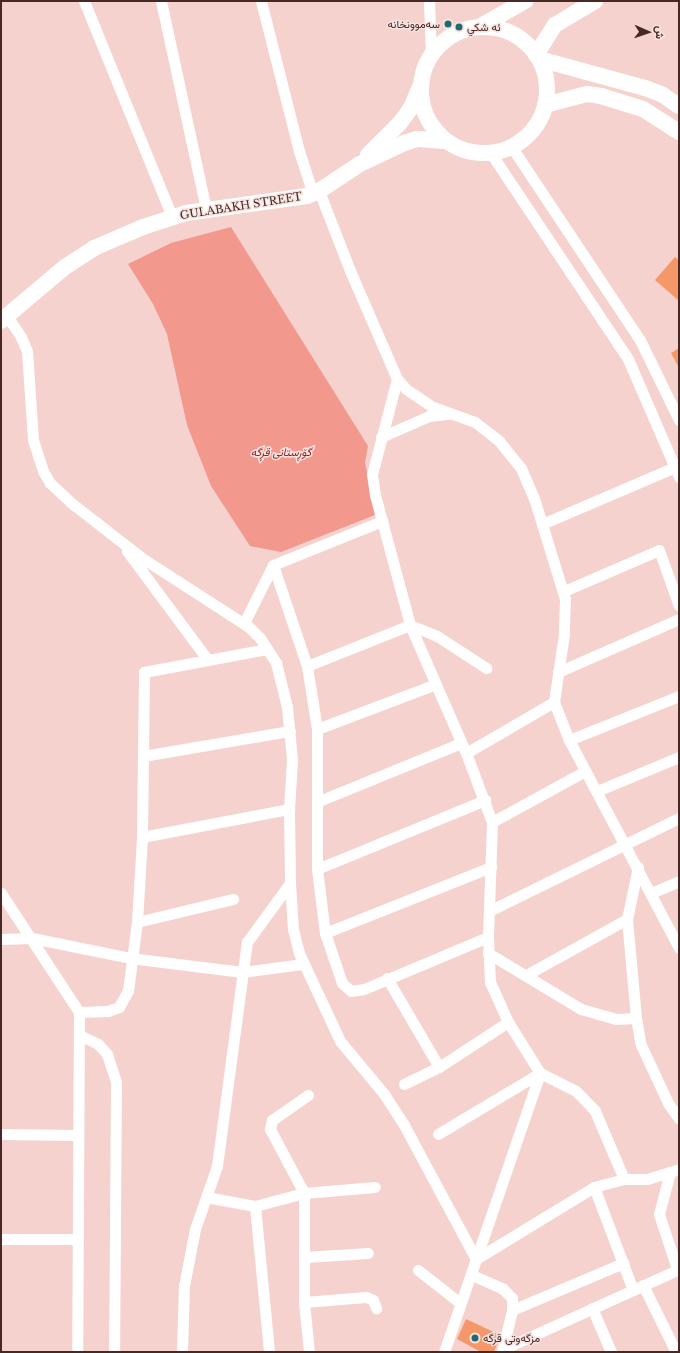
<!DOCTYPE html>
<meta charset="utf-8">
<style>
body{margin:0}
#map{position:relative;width:680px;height:1353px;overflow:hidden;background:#f5d2cd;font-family:"Libre Baskerville",Vazirmatn,serif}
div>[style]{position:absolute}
.green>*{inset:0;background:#f2988d}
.building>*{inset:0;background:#f59869}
.street>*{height:11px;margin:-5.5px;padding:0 5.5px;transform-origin:5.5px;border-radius:5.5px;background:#fff}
.secondary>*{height:16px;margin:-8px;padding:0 8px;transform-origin:8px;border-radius:8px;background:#fff}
.secondary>.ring{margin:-8px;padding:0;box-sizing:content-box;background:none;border:16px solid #fff;border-radius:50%}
.dots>*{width:11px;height:11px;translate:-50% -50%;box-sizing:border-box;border:2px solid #f6e4e1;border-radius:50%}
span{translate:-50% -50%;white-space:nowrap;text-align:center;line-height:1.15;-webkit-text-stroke:3px #f6e4e1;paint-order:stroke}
.poi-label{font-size:11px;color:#482824}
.right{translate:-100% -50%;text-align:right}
.left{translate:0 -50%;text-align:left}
.street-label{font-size:11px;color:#482824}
.park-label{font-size:11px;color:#93201d;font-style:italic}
.frame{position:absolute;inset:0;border:2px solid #482824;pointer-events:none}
.north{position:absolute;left:628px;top:12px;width:40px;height:40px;-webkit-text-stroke:3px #f6e4e1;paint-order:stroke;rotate:92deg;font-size:11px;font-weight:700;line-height:16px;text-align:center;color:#482824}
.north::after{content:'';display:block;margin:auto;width:14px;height:18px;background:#482824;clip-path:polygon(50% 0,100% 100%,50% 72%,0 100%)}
</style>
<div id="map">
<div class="green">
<div style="clip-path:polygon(231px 227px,368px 446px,365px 462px,375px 515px,281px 552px,250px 546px,211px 486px,187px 425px,167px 334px,153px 304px,128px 264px,171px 243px)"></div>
</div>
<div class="building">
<div style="clip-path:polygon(675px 257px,679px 260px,679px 301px,655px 280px)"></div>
<div style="clip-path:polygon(679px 348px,679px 368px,671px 353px)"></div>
<div style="clip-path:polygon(466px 1319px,500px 1335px,494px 1352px,481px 1352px,457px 1339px)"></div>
</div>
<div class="street">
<div style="left:84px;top:1px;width:233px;rotate:67.8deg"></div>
<div style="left:161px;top:1px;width:214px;rotate:77.8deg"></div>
<div style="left:261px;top:1px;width:155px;rotate:75.8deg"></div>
<div style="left:299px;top:151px;width:45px;rotate:72deg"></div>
<div style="left:429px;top:1px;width:55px;rotate:87.9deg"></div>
<div style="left:511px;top:146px;width:233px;rotate:56.4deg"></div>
<div style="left:640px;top:340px;width:89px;rotate:64deg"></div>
<div style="left:490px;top:152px;width:249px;rotate:56.3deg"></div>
<div style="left:628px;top:359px;width:129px;rotate:66.6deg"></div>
<div style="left:319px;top:191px;width:88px;rotate:68.7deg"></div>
<div style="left:351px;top:273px;width:116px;rotate:66.5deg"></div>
<div style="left:397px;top:379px;width:98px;rotate:104.7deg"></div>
<div style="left:372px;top:474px;width:21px;rotate:82deg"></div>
<div style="left:375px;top:495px;width:135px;rotate:74.9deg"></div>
<div style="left:410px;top:625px;width:140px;rotate:66.4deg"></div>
<div style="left:466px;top:753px;width:74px;rotate:69.4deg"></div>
<div style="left:492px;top:822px;width:115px;rotate:92deg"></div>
<div style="left:488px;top:937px;width:45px;rotate:87.5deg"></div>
<div style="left:490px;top:982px;width:44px;rotate:65.8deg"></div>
<div style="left:508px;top:1022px;width:60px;rotate:57.9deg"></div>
<div style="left:540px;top:1073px;width:40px;rotate:26.6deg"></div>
<div style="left:576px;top:1091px;width:28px;rotate:46deg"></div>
<div style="left:595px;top:1111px;width:74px;rotate:66.9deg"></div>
<div style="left:7px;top:316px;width:25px;rotate:56deg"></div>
<div style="left:21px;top:337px;width:15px;rotate:67deg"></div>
<div style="left:27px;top:351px;width:89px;rotate:86.1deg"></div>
<div style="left:33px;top:440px;width:33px;rotate:72deg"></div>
<div style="left:43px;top:471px;width:14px;rotate:60deg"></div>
<div style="left:50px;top:483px;width:33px;rotate:43deg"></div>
<div style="left:74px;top:505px;width:86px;rotate:37.9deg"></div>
<div style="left:142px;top:558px;width:127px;rotate:32.8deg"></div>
<div style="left:249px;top:627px;width:16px;rotate:45deg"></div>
<div style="left:260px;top:638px;width:30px;rotate:57deg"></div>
<div style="left:276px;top:663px;width:45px;rotate:76deg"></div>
<div style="left:287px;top:707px;width:53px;rotate:84.6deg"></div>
<div style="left:292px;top:760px;width:49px;rotate:93.5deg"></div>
<div style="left:289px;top:809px;width:74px;rotate:89.2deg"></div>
<div style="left:290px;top:883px;width:46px;rotate:86.3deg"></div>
<div style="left:293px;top:929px;width:25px;rotate:76deg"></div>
<div style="left:299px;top:953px;width:97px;rotate:65deg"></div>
<div style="left:340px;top:1041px;width:69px;rotate:50.3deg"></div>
<div style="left:384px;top:1094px;width:37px;rotate:57deg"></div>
<div style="left:404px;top:1125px;width:152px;rotate:61.8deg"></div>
<div style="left:476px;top:1259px;width:138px;rotate:-31.4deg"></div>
<div style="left:594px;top:1187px;width:31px;rotate:-15deg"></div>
<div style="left:624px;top:1179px;width:23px"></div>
<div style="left:647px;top:1179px;width:34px;rotate:-17deg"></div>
<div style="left:397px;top:379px;width:13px;rotate:48deg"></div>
<div style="left:406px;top:389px;width:32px;rotate:34deg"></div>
<div style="left:433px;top:407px;width:45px;rotate:19.7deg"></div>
<div style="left:475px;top:422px;width:31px;rotate:38deg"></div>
<div style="left:499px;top:441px;width:35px;rotate:51deg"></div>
<div style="left:521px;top:468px;width:33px;rotate:67deg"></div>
<div style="left:534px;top:498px;width:106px;rotate:72.9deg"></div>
<div style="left:565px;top:599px;width:35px;rotate:92deg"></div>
<div style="left:564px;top:634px;width:69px;rotate:98.4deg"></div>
<div style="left:554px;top:702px;width:41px;rotate:68.5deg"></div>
<div style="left:569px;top:740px;width:235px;rotate:62.1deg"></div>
<div style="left:381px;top:437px;width:52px;rotate:-23.6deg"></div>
<div style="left:429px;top:416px;width:18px;rotate:-6deg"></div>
<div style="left:542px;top:524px;width:145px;rotate:-23.2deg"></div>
<div style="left:127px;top:551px;width:136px;rotate:53.4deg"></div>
<div style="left:273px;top:565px;width:107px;rotate:71.4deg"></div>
<div style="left:307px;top:666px;width:64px;rotate:81deg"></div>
<div style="left:317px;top:729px;width:140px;rotate:90deg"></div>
<div style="left:317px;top:869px;width:64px;rotate:82.9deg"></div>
<div style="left:325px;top:933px;width:53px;rotate:71.2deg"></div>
<div style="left:342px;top:983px;width:12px;rotate:42deg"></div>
<div style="left:351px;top:991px;width:13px;rotate:-9deg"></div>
<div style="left:364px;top:989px;width:134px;rotate:-22.8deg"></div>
<div style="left:564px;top:591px;width:103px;rotate:-23.3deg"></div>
<div style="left:659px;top:550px;width:59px;rotate:70.3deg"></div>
<div style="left:244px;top:623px;width:65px;rotate:-63.4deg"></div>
<div style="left:273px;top:565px;width:118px;rotate:-22deg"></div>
<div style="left:307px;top:666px;width:111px;rotate:-21.7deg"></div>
<div style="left:410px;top:625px;width:29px;rotate:22deg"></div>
<div style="left:437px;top:636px;width:59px;rotate:33.1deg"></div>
<div style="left:558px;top:672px;width:132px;rotate:-23.7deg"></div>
<div style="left:317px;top:729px;width:127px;rotate:-20.7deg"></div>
<div style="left:569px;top:740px;width:118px;rotate:-21.8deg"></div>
<div style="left:466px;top:753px;width:102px;rotate:-30.1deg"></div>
<div style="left:143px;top:756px;width:149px;rotate:-9.7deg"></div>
<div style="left:597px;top:791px;width:89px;rotate:-22.5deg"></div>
<div style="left:319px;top:801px;width:153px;rotate:-22.2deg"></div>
<div style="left:492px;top:822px;width:106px;rotate:-28.7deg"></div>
<div style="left:142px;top:837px;width:150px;rotate:-10.8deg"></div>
<div style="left:638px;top:867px;width:53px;rotate:101.9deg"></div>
<div style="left:627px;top:919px;width:99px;rotate:84.8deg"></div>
<div style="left:636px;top:1018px;width:27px;rotate:80deg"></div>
<div style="left:641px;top:1045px;width:64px;rotate:65deg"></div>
<div style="left:668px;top:1103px;width:19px;rotate:55deg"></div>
<div style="left:317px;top:869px;width:182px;rotate:-22.3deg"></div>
<div style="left:1px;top:893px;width:142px;rotate:56.8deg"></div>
<div style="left:79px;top:1012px;width:340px;rotate:90.3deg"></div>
<div style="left:651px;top:893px;width:30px;rotate:-23deg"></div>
<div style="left:489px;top:911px;width:212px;rotate:-26.1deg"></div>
<div style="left:137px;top:922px;width:99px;rotate:-13.5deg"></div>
<div style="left:325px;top:933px;width:179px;rotate:-21.7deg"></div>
<div style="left:1px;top:939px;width:31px;rotate:-2deg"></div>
<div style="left:32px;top:938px;width:100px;rotate:11.5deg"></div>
<div style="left:130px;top:958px;width:113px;rotate:7.1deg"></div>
<div style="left:242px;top:972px;width:62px;rotate:-7.5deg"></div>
<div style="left:488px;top:953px;width:109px;rotate:31.1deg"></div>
<div style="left:581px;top:1009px;width:35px;rotate:16deg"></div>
<div style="left:615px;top:1019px;width:21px;rotate:-3deg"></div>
<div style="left:526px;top:975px;width:115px;rotate:-29deg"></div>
<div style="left:387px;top:978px;width:103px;rotate:59.7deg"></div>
<div style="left:79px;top:1012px;width:29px;rotate:-2deg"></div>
<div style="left:108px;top:1011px;width:12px;rotate:-20deg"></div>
<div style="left:119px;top:1007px;width:18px;rotate:-61deg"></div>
<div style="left:128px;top:991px;width:70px;rotate:-82.6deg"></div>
<div style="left:137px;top:922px;width:85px;rotate:-86.6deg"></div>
<div style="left:142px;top:837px;width:165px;rotate:-89.3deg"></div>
<div style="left:144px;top:672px;width:125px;rotate:-10.6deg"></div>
<div style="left:79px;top:1035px;width:21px;rotate:25deg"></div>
<div style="left:98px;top:1044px;width:13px;rotate:48deg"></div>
<div style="left:107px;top:1054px;width:29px;rotate:72deg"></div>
<div style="left:116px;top:1082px;width:270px;rotate:90.4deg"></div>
<div style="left:404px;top:1084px;width:39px;rotate:-26deg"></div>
<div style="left:439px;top:1067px;width:82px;rotate:-33.1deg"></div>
<div style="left:308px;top:1095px;width:44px;rotate:145.2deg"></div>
<div style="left:272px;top:1120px;width:9px;rotate:103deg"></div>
<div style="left:270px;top:1129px;width:72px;rotate:62deg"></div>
<div style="left:304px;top:1193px;width:109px;rotate:90deg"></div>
<div style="left:304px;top:1302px;width:50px;rotate:84.3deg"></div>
<div style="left:1px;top:1134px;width:77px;rotate:0.7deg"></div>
<div style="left:438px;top:1134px;width:119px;rotate:-30.9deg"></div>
<div style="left:670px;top:1172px;width:43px;rotate:104.7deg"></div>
<div style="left:659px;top:1214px;width:58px;rotate:71.9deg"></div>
<div style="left:594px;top:1187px;width:110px;rotate:69.3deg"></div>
<div style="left:206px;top:1197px;width:50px;rotate:10.4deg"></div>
<div style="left:255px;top:1206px;width:51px;rotate:-14.9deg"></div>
<div style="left:304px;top:1193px;width:71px;rotate:-4.8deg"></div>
<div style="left:255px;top:1206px;width:147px;rotate:84.5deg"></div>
<div style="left:1px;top:1239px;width:77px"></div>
<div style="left:305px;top:1257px;width:63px;rotate:-3.6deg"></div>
<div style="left:418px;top:1270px;width:53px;rotate:38.2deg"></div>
<div style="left:472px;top:1275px;width:34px;rotate:24deg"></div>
<div style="left:503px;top:1289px;width:13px;rotate:45deg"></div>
<div style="left:512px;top:1298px;width:12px;rotate:90deg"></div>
<div style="left:643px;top:1285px;width:75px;rotate:63.8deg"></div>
<div style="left:304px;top:1302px;width:62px;rotate:-4.6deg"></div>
<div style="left:366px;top:1297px;width:8px;rotate:23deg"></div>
<div style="left:373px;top:1300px;width:9px;rotate:69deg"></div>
<div style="left:592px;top:1308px;width:48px;rotate:66.6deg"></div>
<div style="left:503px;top:1349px;width:193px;rotate:-24.4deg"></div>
<div style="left:182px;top:1352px;width:66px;rotate:-88.3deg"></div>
<div style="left:184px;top:1286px;width:58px;rotate:-79.1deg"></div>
<div style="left:195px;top:1229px;width:67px;rotate:-70.8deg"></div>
<div style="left:217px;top:1166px;width:226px;rotate:-82.4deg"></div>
<div style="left:247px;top:942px;width:73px;rotate:-53.9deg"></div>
<div style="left:444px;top:1352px;width:295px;rotate:-71deg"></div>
<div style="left:502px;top:1352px;width:43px;rotate:-76.6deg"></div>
<div style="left:512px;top:1310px;width:121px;rotate:-22.9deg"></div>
</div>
<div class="secondary">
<div style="left:481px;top:26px;width:51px;rotate:-29.6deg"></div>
<div class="ring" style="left:421px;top:27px;width:110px;height:110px"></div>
<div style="left:536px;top:55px;width:36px;rotate:-58deg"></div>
<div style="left:555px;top:25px;width:47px;rotate:-31deg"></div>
<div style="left:539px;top:59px;width:110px;rotate:15.3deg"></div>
<div style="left:645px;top:88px;width:19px;rotate:21deg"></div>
<div style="left:663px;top:95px;width:19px;rotate:35deg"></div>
<div style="left:545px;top:105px;width:43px;rotate:-14.7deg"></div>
<div style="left:587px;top:94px;width:14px;rotate:8deg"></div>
<div style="left:601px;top:96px;width:44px;rotate:17.2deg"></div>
<div style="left:643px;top:109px;width:43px;rotate:32.6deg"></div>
<div style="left:368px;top:155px;width:45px;rotate:-45deg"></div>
<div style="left:400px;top:123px;width:19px;rotate:-54deg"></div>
<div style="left:411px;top:108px;width:23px;rotate:-67deg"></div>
<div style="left:1px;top:321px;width:84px;rotate:-40.2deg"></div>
<div style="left:65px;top:267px;width:35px;rotate:-33deg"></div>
<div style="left:94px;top:248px;width:53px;rotate:-23.2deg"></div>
<div style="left:143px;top:227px;width:45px;rotate:-18deg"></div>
<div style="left:186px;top:213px;width:122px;rotate:-8deg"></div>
<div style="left:307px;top:196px;width:13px;rotate:-23deg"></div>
<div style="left:319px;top:191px;width:49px;rotate:-33.4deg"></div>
<div style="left:360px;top:164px;width:49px;rotate:-25.5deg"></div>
<div style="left:404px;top:143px;width:14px;rotate:-17deg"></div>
<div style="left:417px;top:139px;width:28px;rotate:4deg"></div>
</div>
<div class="dots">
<div style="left:448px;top:24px;background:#206a74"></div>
<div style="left:459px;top:27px;background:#206a74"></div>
<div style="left:475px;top:1338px;background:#206a74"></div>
</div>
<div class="poi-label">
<span class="right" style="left:440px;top:24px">سەموونخانە</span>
<span class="left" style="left:467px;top:27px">ئه شكي</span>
<span class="left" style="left:483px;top:1338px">مزگەوتی قرگە</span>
</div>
<div class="street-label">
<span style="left:241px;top:206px;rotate:-9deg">GULABAKH STREET</span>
</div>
<div class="park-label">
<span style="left:281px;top:452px">گۆڕستانی قڕگە</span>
</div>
<div class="frame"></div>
<div class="north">ش</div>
</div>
